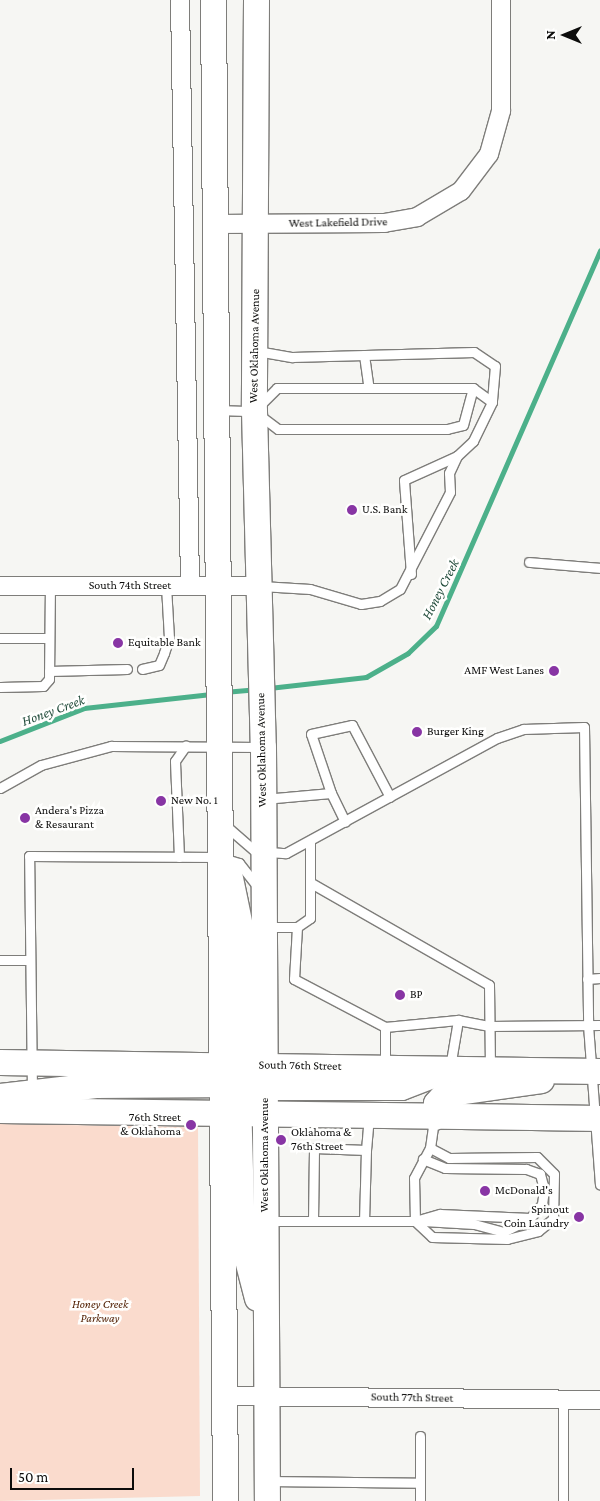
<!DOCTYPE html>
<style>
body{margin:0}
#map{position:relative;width:600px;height:1501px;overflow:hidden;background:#f6f6f3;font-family:"Crimson Pro",serif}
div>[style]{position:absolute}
.green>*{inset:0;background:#fadbcd}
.stream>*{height:5px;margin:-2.5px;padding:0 2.5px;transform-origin:2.5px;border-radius:2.5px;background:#4cb08a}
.roads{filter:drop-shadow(1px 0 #7e7d7a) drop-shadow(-1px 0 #7e7d7a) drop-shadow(0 1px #7e7d7a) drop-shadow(0 -1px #7e7d7a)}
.lane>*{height:9px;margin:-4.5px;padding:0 4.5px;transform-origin:4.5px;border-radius:4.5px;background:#fff}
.street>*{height:18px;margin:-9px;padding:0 9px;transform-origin:9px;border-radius:9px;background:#fff}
.secondary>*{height:25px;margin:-12.5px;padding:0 12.5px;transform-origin:12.5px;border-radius:12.5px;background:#fff}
.dots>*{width:14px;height:14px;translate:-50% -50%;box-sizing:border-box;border:2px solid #fffffe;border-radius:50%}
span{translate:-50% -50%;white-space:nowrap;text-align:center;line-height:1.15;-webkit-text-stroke:5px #fffffe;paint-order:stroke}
.street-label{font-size:12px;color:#0c0c0b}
.poi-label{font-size:12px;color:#0c0c0b}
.left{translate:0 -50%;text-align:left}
.right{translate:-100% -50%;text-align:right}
.park-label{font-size:12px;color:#522003;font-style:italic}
.water-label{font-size:14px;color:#234d3c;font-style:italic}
.north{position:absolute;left:540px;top:10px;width:50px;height:50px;-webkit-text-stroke:4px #fffffe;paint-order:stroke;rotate:270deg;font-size:14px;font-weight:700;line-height:20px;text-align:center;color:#0c0c0b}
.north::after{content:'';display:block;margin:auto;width:18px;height:22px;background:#0c0c0b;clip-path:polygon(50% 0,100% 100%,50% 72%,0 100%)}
.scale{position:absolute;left:10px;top:1468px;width:124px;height:22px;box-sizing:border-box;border:2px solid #0c0c0b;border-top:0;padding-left:6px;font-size:15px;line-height:18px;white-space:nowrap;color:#0c0c0b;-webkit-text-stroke:4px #fffffe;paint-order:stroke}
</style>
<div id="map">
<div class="green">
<div style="clip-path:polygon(0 1124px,198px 1127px,200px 1496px,0 1501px)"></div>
</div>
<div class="stream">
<div style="left:269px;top:688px;width:98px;rotate:-6.5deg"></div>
<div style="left:366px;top:677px;width:48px;rotate:-29.7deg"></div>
<div style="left:408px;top:653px;width:39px;rotate:-44deg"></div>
<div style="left:436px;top:626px;width:410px;rotate:-66.4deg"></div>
<div style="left:224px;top:692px;width:32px;rotate:-5deg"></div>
<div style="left:0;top:741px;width:90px;rotate:-21.4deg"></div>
<div style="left:84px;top:708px;width:128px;rotate:-6.3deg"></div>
</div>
<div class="roads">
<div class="lane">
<div style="left:257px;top:351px;width:36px;rotate:10deg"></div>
<div style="left:292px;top:357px;width:182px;rotate:-1.6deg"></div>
<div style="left:474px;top:352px;width:25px;rotate:34deg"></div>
<div style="left:495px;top:366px;width:36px;rotate:95deg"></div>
<div style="left:364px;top:355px;width:30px;rotate:82deg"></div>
<div style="left:217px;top:410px;width:37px;rotate:2deg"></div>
<div style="left:254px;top:411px;width:30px;rotate:37deg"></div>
<div style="left:278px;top:429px;width:169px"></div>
<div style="left:447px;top:429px;width:16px;rotate:-14deg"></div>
<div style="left:463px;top:425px;width:38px;rotate:-75deg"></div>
<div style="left:473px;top:388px;width:196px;rotate:180deg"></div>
<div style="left:277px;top:388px;width:27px;rotate:135deg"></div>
<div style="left:529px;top:562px;width:71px;rotate:4.8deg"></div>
<div style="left:411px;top:574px;width:94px;rotate:-94.3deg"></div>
<div style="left:404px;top:480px;width:58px;rotate:-24.4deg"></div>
<div style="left:261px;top:586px;width:49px;rotate:3.5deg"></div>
<div style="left:310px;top:589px;width:53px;rotate:16.4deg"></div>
<div style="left:361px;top:604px;width:19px;rotate:-9deg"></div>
<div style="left:380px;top:601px;width:23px;rotate:-31deg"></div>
<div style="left:400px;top:589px;width:109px;rotate:-62.7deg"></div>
<div style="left:450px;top:492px;width:19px;rotate:-93deg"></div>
<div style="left:449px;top:473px;width:19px;rotate:-65deg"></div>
<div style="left:457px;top:456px;width:22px;rotate:-43deg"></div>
<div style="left:473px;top:441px;width:43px;rotate:-64deg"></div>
<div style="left:492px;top:402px;width:24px;rotate:-144deg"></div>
<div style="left:0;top:638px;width:49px"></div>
<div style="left:142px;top:669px;width:17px;rotate:-13deg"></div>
<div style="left:159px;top:665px;width:13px;rotate:-67deg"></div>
<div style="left:164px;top:653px;width:16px;rotate:-72deg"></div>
<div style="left:169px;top:638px;width:52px;rotate:-93.3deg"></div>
<div style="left:49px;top:671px;width:78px;rotate:-1.5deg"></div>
<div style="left:0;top:687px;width:43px;rotate:-1.3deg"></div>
<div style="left:43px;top:686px;width:9px;rotate:-49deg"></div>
<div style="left:49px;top:679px;width:93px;rotate:-89.4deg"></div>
<div style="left:0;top:788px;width:47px;rotate:-29.3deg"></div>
<div style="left:41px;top:765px;width:73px;rotate:-15.2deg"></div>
<div style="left:111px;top:746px;width:150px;rotate:0.4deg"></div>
<div style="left:331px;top:793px;width:32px;rotate:64deg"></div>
<div style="left:264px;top:799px;width:67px;rotate:-5.1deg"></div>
<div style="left:331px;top:793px;width:62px;rotate:-108.7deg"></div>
<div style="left:311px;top:734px;width:42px;rotate:-12.4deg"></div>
<div style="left:352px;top:725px;width:81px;rotate:62.2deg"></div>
<div style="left:226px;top:826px;width:38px;rotate:41deg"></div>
<div style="left:255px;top:851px;width:31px;rotate:4deg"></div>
<div style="left:286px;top:853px;width:240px;rotate:-28.6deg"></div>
<div style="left:497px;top:738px;width:28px;rotate:-19deg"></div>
<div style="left:523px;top:729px;width:61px;rotate:-1.9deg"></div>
<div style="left:584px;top:727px;width:298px;rotate:89.2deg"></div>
<div style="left:588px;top:1025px;width:160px;rotate:85.7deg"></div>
<div style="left:310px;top:842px;width:76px;rotate:90deg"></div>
<div style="left:310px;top:918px;width:16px;rotate:145deg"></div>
<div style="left:297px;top:927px;width:52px;rotate:93.3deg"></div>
<div style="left:294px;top:979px;width:103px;rotate:27.8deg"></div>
<div style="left:385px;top:1027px;width:73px;rotate:-5.5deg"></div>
<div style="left:458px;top:1020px;width:32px;rotate:11deg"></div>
<div style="left:489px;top:1026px;width:111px;rotate:-0.5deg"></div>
<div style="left:179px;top:857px;width:96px;rotate:-92.4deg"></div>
<div style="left:175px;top:761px;width:19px;rotate:-55deg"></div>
<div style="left:311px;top:883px;width:205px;rotate:29.8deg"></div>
<div style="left:489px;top:985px;width:84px;rotate:89.3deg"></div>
<div style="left:265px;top:927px;width:32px"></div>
<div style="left:0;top:960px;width:30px"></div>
<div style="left:587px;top:979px;width:13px;rotate:-4deg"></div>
<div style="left:385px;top:1066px;width:39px;rotate:-90deg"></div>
<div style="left:450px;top:1067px;width:48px;rotate:-80.3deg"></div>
<div style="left:32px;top:1091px;width:235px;rotate:-90.7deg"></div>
<div style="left:29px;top:856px;width:190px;rotate:0.3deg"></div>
<div style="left:219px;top:857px;width:21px;rotate:17deg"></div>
<div style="left:239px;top:863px;width:29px;rotate:52deg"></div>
<div style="left:366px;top:1150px;width:34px;rotate:-85deg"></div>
<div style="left:268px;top:1221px;width:147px"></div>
<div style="left:415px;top:1221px;width:43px;rotate:-91.3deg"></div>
<div style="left:414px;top:1178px;width:34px;rotate:-62deg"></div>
<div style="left:430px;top:1148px;width:29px;rotate:-82deg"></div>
<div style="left:313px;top:1221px;width:73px;rotate:-89.2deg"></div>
<div style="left:314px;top:1148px;width:52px;rotate:2.2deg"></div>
<div style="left:366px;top:1150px;width:71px;rotate:91.6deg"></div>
<div style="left:415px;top:1221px;width:23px;rotate:43deg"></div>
<div style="left:432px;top:1237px;width:75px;rotate:1.5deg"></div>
<div style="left:507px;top:1239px;width:32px;rotate:-14deg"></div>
<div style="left:538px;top:1231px;width:19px;rotate:-39deg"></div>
<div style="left:553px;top:1219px;width:45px;rotate:-88.7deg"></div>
<div style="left:554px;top:1174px;width:24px;rotate:-135deg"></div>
<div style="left:537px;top:1157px;width:88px;rotate:179.3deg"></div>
<div style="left:449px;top:1158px;width:21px;rotate:-152deg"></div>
<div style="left:415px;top:1221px;width:26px;rotate:-16deg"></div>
<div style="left:440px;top:1214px;width:90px;rotate:2.5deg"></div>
<div style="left:530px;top:1218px;width:18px;rotate:-49deg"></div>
<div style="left:542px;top:1204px;width:15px;rotate:-82deg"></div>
<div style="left:544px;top:1189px;width:16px;rotate:-105deg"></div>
<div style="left:540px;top:1174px;width:15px;rotate:-160deg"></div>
<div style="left:526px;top:1169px;width:81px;rotate:-179.3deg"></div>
<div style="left:445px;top:1168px;width:24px;rotate:-158deg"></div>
<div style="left:423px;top:1221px;width:51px;rotate:3.4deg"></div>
<div style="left:474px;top:1224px;width:30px;rotate:15deg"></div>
<div style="left:503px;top:1232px;width:28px;rotate:-26deg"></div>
<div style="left:563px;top:1400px;width:101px;rotate:90deg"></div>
<div style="left:267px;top:1481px;width:153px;rotate:0.7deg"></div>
<div style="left:420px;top:1501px;width:65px;rotate:-90deg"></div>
</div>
<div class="street">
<div style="left:180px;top:0;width:586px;rotate:89.02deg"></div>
<div style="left:215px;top:224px;width:169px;rotate:-0.3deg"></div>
<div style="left:384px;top:223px;width:34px;rotate:-10deg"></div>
<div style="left:417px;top:217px;width:51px;rotate:-30.6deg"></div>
<div style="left:461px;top:191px;width:46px;rotate:-52.9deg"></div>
<div style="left:489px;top:154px;width:45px;rotate:-74.4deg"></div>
<div style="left:501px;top:111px;width:111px;rotate:-90deg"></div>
<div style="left:0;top:586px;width:260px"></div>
<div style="left:224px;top:1396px;width:376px;rotate:0.6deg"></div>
</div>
<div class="secondary">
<div style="left:213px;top:0;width:1501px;rotate:89.54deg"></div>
<div style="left:256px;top:0;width:411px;rotate:90.3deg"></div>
<div style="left:254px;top:411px;width:336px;rotate:88.5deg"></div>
<div style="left:263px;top:747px;width:754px;rotate:89.7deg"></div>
<div style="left:229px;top:873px;width:54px;rotate:78.3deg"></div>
<div style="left:240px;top:926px;width:150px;rotate:89.6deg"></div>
<div style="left:241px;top:1076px;width:31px;rotate:71deg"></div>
<div style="left:251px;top:1105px;width:16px;rotate:35deg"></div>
<div style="left:0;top:1062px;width:600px;rotate:0.86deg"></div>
<div style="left:249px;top:1087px;width:152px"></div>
<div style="left:401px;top:1087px;width:45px;rotate:-20.9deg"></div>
<div style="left:0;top:1096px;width:96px;rotate:-6.6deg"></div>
<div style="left:95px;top:1085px;width:142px;rotate:-0.4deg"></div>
<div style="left:238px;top:1098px;width:142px;rotate:88.4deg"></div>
<div style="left:242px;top:1240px;width:60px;rotate:75.5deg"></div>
<div style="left:0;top:1110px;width:600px;rotate:0.76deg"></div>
<div style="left:434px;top:1117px;width:14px;rotate:-82deg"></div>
<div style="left:436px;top:1103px;width:12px;rotate:-48deg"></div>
<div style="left:444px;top:1094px;width:98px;rotate:-8.2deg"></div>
</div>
</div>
<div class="dots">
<div style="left:352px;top:510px;background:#8835a4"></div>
<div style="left:118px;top:643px;background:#8835a4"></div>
<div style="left:554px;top:671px;background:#8835a4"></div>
<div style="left:417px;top:732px;background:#8835a4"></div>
<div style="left:161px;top:801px;background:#8835a4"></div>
<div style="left:25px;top:818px;background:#8835a4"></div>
<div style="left:400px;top:995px;background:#8835a4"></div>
<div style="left:191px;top:1125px;background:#8835a4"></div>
<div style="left:281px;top:1140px;background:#8835a4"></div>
<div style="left:485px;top:1191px;background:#8835a4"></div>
<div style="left:579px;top:1217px;background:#8835a4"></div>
</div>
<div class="street-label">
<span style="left:338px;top:223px;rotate:-1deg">West Lakefield Drive</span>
<span style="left:255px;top:346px;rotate:-89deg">West Oklahoma Avenue</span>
<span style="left:130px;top:586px">South 74th Street</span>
<span style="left:262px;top:750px;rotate:-91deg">West Oklahoma Avenue</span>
<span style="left:300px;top:1066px;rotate:1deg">South 76th Street</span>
<span style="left:265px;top:1155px;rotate:-90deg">West Oklahoma Avenue</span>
<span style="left:412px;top:1398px;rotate:1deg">South 77th Street</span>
</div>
<div class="poi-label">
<span class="left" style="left:362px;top:510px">U.S. Bank</span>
<span class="left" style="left:128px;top:643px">Equitable Bank</span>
<span class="right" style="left:544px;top:671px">AMF West Lanes</span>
<span class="left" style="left:427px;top:732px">Burger King</span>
<span class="left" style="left:171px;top:801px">New No. 1</span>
<span class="left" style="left:35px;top:818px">Andera's Pizza<br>&amp; Resaurant</span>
<span class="left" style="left:410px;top:995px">BP</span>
<span class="right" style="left:181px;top:1125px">76th Street<br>&amp; Oklahoma</span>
<span class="left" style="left:291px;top:1140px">Oklahoma &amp;<br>76th Street</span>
<span class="left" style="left:495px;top:1191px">McDonald's</span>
<span class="right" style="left:569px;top:1217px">Spinout<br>Coin Laundry</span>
</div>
<div class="park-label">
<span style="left:100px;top:1312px">Honey Creek<br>Parkway</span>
</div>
<div class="water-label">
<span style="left:440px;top:589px;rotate:-63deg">Honey Creek</span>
<span style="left:53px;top:710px;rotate:-20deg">Honey Creek</span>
</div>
<div class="north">N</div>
<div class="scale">50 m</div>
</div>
